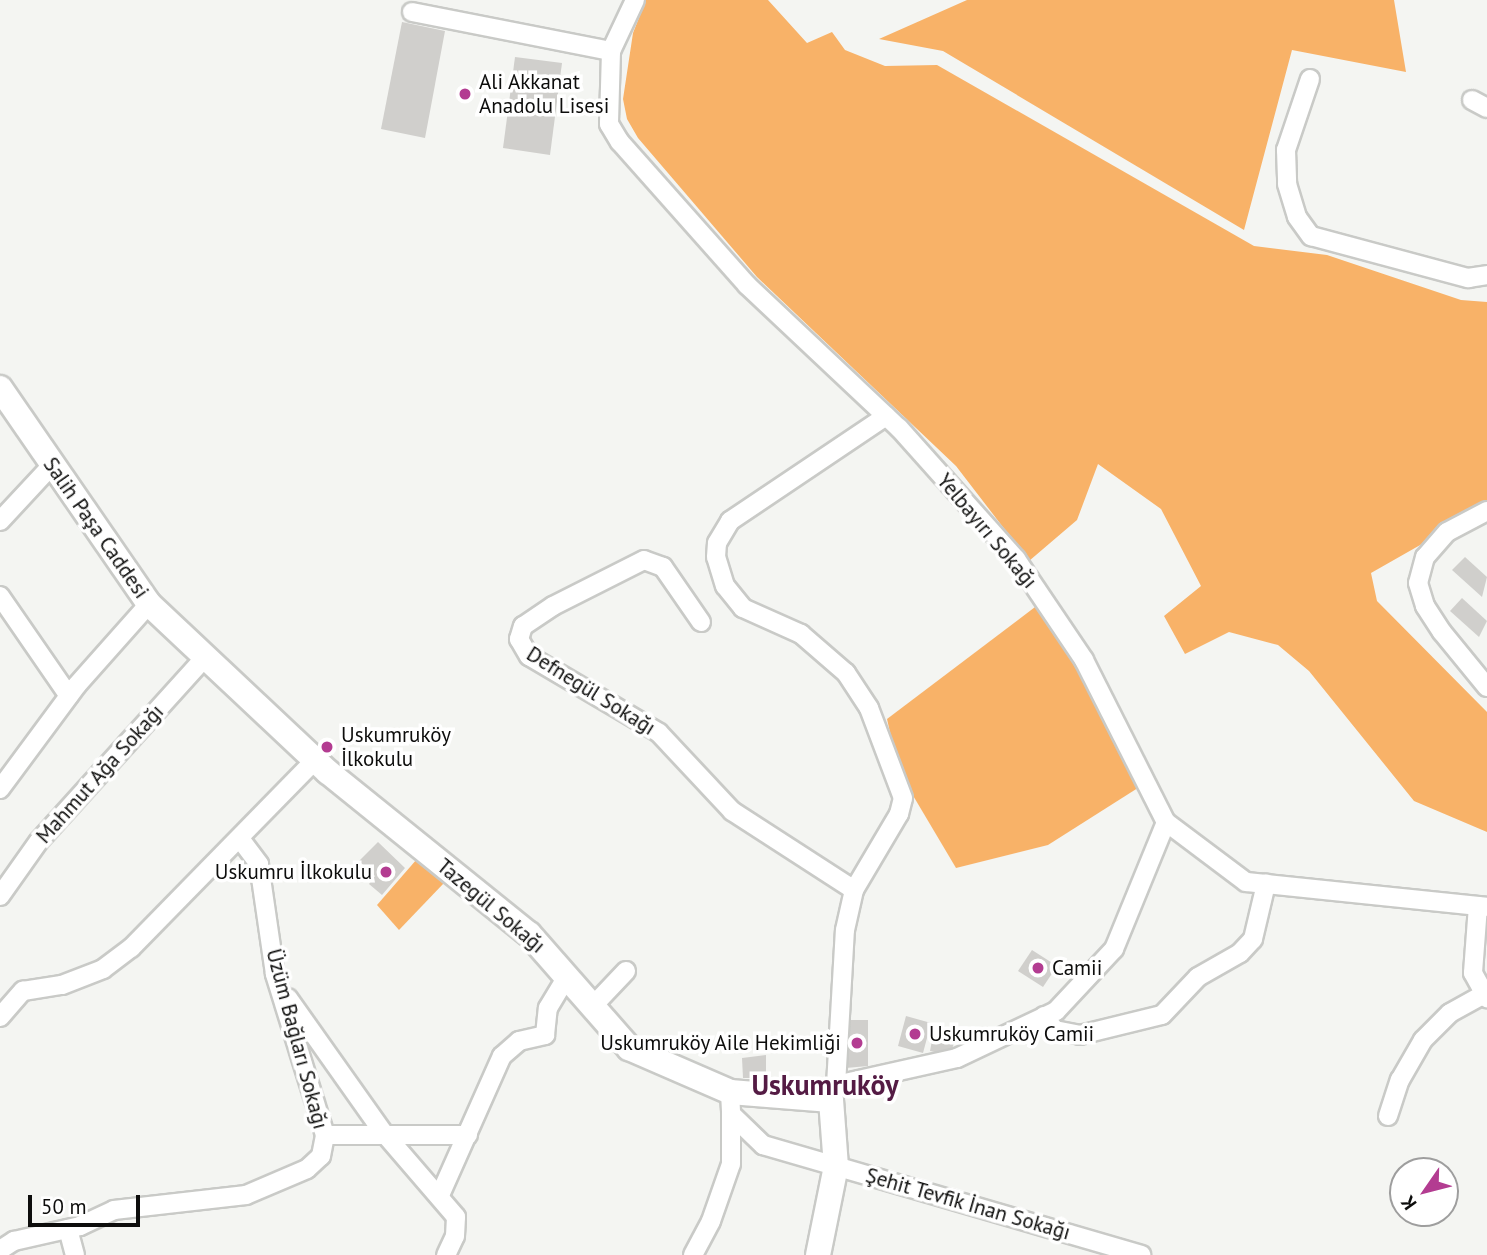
<!DOCTYPE html>
<meta charset="utf-8">
<style>
body{margin:0}
#map{position:relative;width:1487px;height:1255px;overflow:hidden;background:#f4f5f2;font-family:"PT Sans",sans-serif}
div>[style]{position:absolute}
.green>*{inset:0;background:#f8b268}
.building>*{inset:0;background:#d0cfcc}
.roads{filter:drop-shadow(2px 0 #c9cac7) drop-shadow(-2px 0 #c9cac7) drop-shadow(0 2px #c9cac7) drop-shadow(0 -2px #c9cac7)}
.street>*{height:18px;margin:-9px;padding:0 9px;transform-origin:9px;border-radius:9px;background:#fff}
.secondary>*{height:24px;margin:-12px;padding:0 12px;transform-origin:12px;border-radius:12px;background:#fff}
.dots>*{width:19px;height:19px;translate:-50% -50%;box-sizing:border-box;border:4px solid #fff;border-radius:50%}
span{translate:-50% -50%;white-space:nowrap;text-align:center;line-height:1.15;-webkit-text-stroke:7px #fff;paint-order:stroke}
.poi-label{font-size:21px;color:#0d0d0c}
.left{translate:0 -50%;text-align:left}
.right{translate:-100% -50%;text-align:right}
.street-label{font-size:21px;color:#0d0d0c}
.district-label{font-size:28px;color:#541b44;font-weight:700}
.north{position:absolute;left:1389px;top:1157px;width:70px;height:70px;box-sizing:border-box;background:#fff;border:2px solid #9e9e9e;border-radius:50%;rotate:235deg;font-size:19px;font-weight:700;line-height:28px;text-align:center;color:#0d0d0c}
.north::after{content:'';display:block;margin:auto;width:24px;height:32px;background:#b33c91;clip-path:polygon(50% 0,100% 100%,50% 72%,0 100%)}
.scale{position:absolute;left:28px;top:1195px;width:112px;height:32px;box-sizing:border-box;border:4px solid #0d0d0c;border-top:0;padding-left:9px;font-size:21px;line-height:24px;white-space:nowrap;color:#0d0d0c;-webkit-text-stroke:5px #fff;paint-order:stroke}
</style>
<div id="map">
<div class="green">
<div style="clip-path:polygon(646px 0,768px 0,807px 43px,832px 32px,845px 50px,885px 66px,937px 65px,1254px 246px,1327px 255px,1461px 300px,1487px 302px,1487px 507px,1371px 573px,1377px 601px,1487px 712px,1487px 832px,1414px 801px,1309px 671px,1278px 645px,1229px 632px,1185px 654px,1164px 616px,1201px 586px,1161px 509px,1098px 464px,1077px 520px,1029px 561px,956px 466px,757px 277px,638px 138px,627px 119px,623px 99px,633px 33px)"></div>
<div style="clip-path:polygon(967px 0,1394px 0,1406px 72px,1292px 50px,1244px 230px,943px 51px,879px 39px)"></div>
<div style="clip-path:polygon(1039px 604px,1091px 689px,1141px 786px,1048px 845px,956px 868px,899px 772px,887px 719px)"></div>
<div style="clip-path:polygon(417px 859px,444px 883px,399px 930px,377px 905px)"></div>
</div>
<div class="building">
<div style="clip-path:polygon(402px 22px,445px 31px,425px 138px,381px 129px)"></div>
<div style="clip-path:polygon(515px 57px,562px 63px,550px 155px,503px 148px)"></div>
<div style="clip-path:polygon(1465px 557px,1487px 577px,1482px 597px,1452px 570px)"></div>
<div style="clip-path:polygon(1462px 598px,1487px 621px,1479px 637px,1450px 611px)"></div>
<div style="clip-path:polygon(378px 842px,405px 868px,382px 895px,369px 884px,375px 876px,359px 861px)"></div>
<div style="clip-path:polygon(1032px 950px,1057px 966px,1043px 987px,1018px 971px)"></div>
<div style="clip-path:polygon(906px 1016px,931px 1023px,923px 1053px,898px 1046px)"></div>
<div style="clip-path:polygon(846px 1020px,868px 1020px,868px 1066px,846px 1068px)"></div>
<div style="clip-path:polygon(934px 1030px,957px 1034px,950px 1055px,930px 1051px)"></div>
<div style="clip-path:polygon(766px 1055px,766px 1078px,743px 1078px,742px 1058px)"></div>
</div>
<div class="roads">
<div class="street">
<div style="left:635px;top:0;width:56px;rotate:115.2deg"></div>
<div style="left:611px;top:51px;width:73px;rotate:91.6deg"></div>
<div style="left:609px;top:124px;width:21px;rotate:59deg"></div>
<div style="left:620px;top:142px;width:191px;rotate:48.4deg"></div>
<div style="left:747px;top:285px;width:209px;rotate:43.3deg"></div>
<div style="left:899px;top:428px;width:176px;rotate:48.2deg"></div>
<div style="left:1016px;top:559px;width:122px;rotate:56deg"></div>
<div style="left:1084px;top:660px;width:182px;rotate:63.2deg"></div>
<div style="left:1166px;top:822px;width:100px;rotate:36.9deg"></div>
<div style="left:1246px;top:882px;width:242px;rotate:5.9deg"></div>
<div style="left:412px;top:12px;width:203px;rotate:11.1deg"></div>
<div style="left:1310px;top:79px;width:75px;rotate:108.7deg"></div>
<div style="left:1286px;top:150px;width:34px;rotate:88deg"></div>
<div style="left:1287px;top:184px;width:34px;rotate:73deg"></div>
<div style="left:1297px;top:217px;width:24px;rotate:54deg"></div>
<div style="left:1311px;top:236px;width:163px;rotate:15deg"></div>
<div style="left:1468px;top:278px;width:19px;rotate:-9deg"></div>
<div style="left:1472px;top:100px;width:17px;rotate:28deg"></div>
<div style="left:1487px;top:511px;width:45px;rotate:152.3deg"></div>
<div style="left:1447px;top:532px;width:33px;rotate:131deg"></div>
<div style="left:1425px;top:557px;width:27px;rotate:105deg"></div>
<div style="left:1418px;top:583px;width:24px;rotate:73deg"></div>
<div style="left:1425px;top:606px;width:31px;rotate:57deg"></div>
<div style="left:1442px;top:632px;width:71px;rotate:50.7deg"></div>
<div style="left:0;top:521px;width:76px;rotate:-47.1deg"></div>
<div style="left:0;top:596px;width:121px;rotate:55.4deg"></div>
<div style="left:701px;top:622px;width:67px;rotate:-124.6deg"></div>
<div style="left:663px;top:567px;width:20px;rotate:-160deg"></div>
<div style="left:644px;top:560px;width:102px;rotate:153.2deg"></div>
<div style="left:553px;top:606px;width:36px;rotate:146deg"></div>
<div style="left:523px;top:626px;width:14px;rotate:107deg"></div>
<div style="left:519px;top:639px;width:20px;rotate:60deg"></div>
<div style="left:529px;top:656px;width:151px;rotate:30.6deg"></div>
<div style="left:659px;top:733px;width:107px;rotate:46.9deg"></div>
<div style="left:732px;top:811px;width:145px;rotate:32.9deg"></div>
<div style="left:0;top:789px;width:129px;rotate:-53.5deg"></div>
<div style="left:77px;top:685px;width:108px;rotate:-48.4deg"></div>
<div style="left:0;top:896px;width:67px;rotate:-54.7deg"></div>
<div style="left:39px;top:841px;width:248px;rotate:-47.9deg"></div>
<div style="left:1478px;top:906px;width:67px;rotate:94.3deg"></div>
<div style="left:1473px;top:973px;width:29px;rotate:61deg"></div>
<div style="left:288px;top:998px;width:164px;rotate:54.7deg"></div>
<div style="left:383px;top:1132px;width:112px;rotate:49.3deg"></div>
<div style="left:456px;top:1217px;width:19px;rotate:93deg"></div>
<div style="left:455px;top:1236px;width:21px;rotate:115deg"></div>
<div style="left:591px;top:1008px;width:51px;rotate:-46.6deg"></div>
<div style="left:1044px;top:1016px;width:18px;rotate:52deg"></div>
<div style="left:1055px;top:1030px;width:25px;rotate:11deg"></div>
<div style="left:1080px;top:1035px;width:84px;rotate:-13.7deg"></div>
<div style="left:1162px;top:1015px;width:52px;rotate:-46.5deg"></div>
<div style="left:1198px;top:977px;width:48px;rotate:-29.7deg"></div>
<div style="left:1240px;top:953px;width:19px;rotate:-47deg"></div>
<div style="left:1253px;top:939px;width:57px;rotate:-76.7deg"></div>
<div style="left:0;top:1017px;width:35px;rotate:-49deg"></div>
<div style="left:23px;top:991px;width:39px;rotate:-9deg"></div>
<div style="left:62px;top:985px;width:44px;rotate:-21.3deg"></div>
<div style="left:103px;top:969px;width:35px;rotate:-37deg"></div>
<div style="left:131px;top:948px;width:263px;rotate:-45.6deg"></div>
<div style="left:836px;top:1085px;width:155px;rotate:-86.7deg"></div>
<div style="left:845px;top:930px;width:41px;rotate:-77.3deg"></div>
<div style="left:854px;top:890px;width:88px;rotate:-59.4deg"></div>
<div style="left:899px;top:814px;width:16px;rotate:-76deg"></div>
<div style="left:903px;top:798px;width:96px;rotate:-110.7deg"></div>
<div style="left:869px;top:708px;width:42px;rotate:-123.3deg"></div>
<div style="left:846px;top:673px;width:60px;rotate:-139.1deg"></div>
<div style="left:801px;top:634px;width:64px;rotate:-155.9deg"></div>
<div style="left:743px;top:608px;width:28px;rotate:-129deg"></div>
<div style="left:725px;top:586px;width:30px;rotate:-107deg"></div>
<div style="left:716px;top:557px;width:14px;rotate:-86deg"></div>
<div style="left:717px;top:543px;width:26px;rotate:-59deg"></div>
<div style="left:730px;top:521px;width:188px;rotate:-33.9deg"></div>
<div style="left:730px;top:1092px;width:22px;rotate:87deg"></div>
<div style="left:731px;top:1114px;width:45px;rotate:44.1deg"></div>
<div style="left:763px;top:1145px;width:394px;rotate:16.2deg"></div>
<div style="left:833px;top:1093px;width:9px;rotate:-69deg"></div>
<div style="left:836px;top:1085px;width:124px;rotate:-12.6deg"></div>
<div style="left:957px;top:1058px;width:110px;rotate:-25.4deg"></div>
<div style="left:1056px;top:1011px;width:85px;rotate:-46.9deg"></div>
<div style="left:1114px;top:949px;width:137px;rotate:-67.7deg"></div>
<div style="left:1388px;top:1116px;width:38px;rotate:-72deg"></div>
<div style="left:1400px;top:1080px;width:46px;rotate:-60.1deg"></div>
<div style="left:1423px;top:1040px;width:38px;rotate:-45deg"></div>
<div style="left:1450px;top:1013px;width:38px;rotate:-29deg"></div>
<div style="left:325px;top:1135px;width:143px"></div>
<div style="left:440px;top:1195px;width:152px;rotate:-66deg"></div>
<div style="left:502px;top:1056px;width:23px;rotate:-41deg"></div>
<div style="left:519px;top:1041px;width:27px;rotate:-13deg"></div>
<div style="left:545px;top:1035px;width:27px;rotate:-84deg"></div>
<div style="left:548px;top:1008px;width:39px;rotate:-59deg"></div>
<div style="left:68px;top:1229px;width:27px;rotate:75deg"></div>
<div style="left:0;top:1250px;width:17px;rotate:-33deg"></div>
<div style="left:14px;top:1241px;width:68px;rotate:-12.8deg"></div>
<div style="left:80px;top:1226px;width:38px;rotate:-25deg"></div>
<div style="left:114px;top:1210px;width:133px;rotate:-6.5deg"></div>
<div style="left:246px;top:1195px;width:66px;rotate:-23.1deg"></div>
<div style="left:307px;top:1169px;width:19px;rotate:-43deg"></div>
<div style="left:321px;top:1156px;width:21px;rotate:-79deg"></div>
<div style="left:325px;top:1135px;width:169px;rotate:-107.3deg"></div>
<div style="left:275px;top:974px;width:111px;rotate:-98.3deg"></div>
<div style="left:259px;top:864px;width:30px;rotate:-127deg"></div>
<div style="left:693px;top:1255px;width:38px;rotate:-62deg"></div>
<div style="left:711px;top:1221px;width:60px;rotate:-70.7deg"></div>
<div style="left:731px;top:1164px;width:50px;rotate:-90deg"></div>
</div>
<div class="secondary">
<div style="left:0;top:388px;width:262px;rotate:55.4deg"></div>
<div style="left:149px;top:604px;width:245px;rotate:43.2deg"></div>
<div style="left:328px;top:772px;width:258px;rotate:38.9deg"></div>
<div style="left:529px;top:934px;width:152px;rotate:48.7deg"></div>
<div style="left:629px;top:1048px;width:110px;rotate:23.5deg"></div>
<div style="left:730px;top:1092px;width:101px;rotate:4.5deg"></div>
<div style="left:831px;top:1100px;width:66px;rotate:85.7deg"></div>
<div style="left:836px;top:1166px;width:91px;rotate:101.4deg"></div>
</div>
</div>
<div class="dots">
<div style="left:465px;top:94px;background:#b33c91"></div>
<div style="left:327px;top:747px;background:#b33c91"></div>
<div style="left:386px;top:872px;background:#b33c91"></div>
<div style="left:1038px;top:968px;background:#b33c91"></div>
<div style="left:915px;top:1034px;background:#b33c91"></div>
<div style="left:857px;top:1043px;background:#b33c91"></div>
</div>
<div class="poi-label">
<span class="left" style="left:479px;top:94px">Ali Akkanat<br>Anadolu Lisesi</span>
<span class="left" style="left:341px;top:747px">Uskumruköy<br>İlkokulu</span>
<span class="right" style="left:372px;top:872px">Uskumru İlkokulu</span>
<span class="left" style="left:1052px;top:968px">Camii</span>
<span class="left" style="left:929px;top:1034px">Uskumruköy Camii</span>
<span class="right" style="left:841px;top:1043px">Uskumruköy Aile Hekimliği</span>
</div>
<div class="street-label">
<span style="left:96px;top:528px;rotate:55deg">Salih Paşa Caddesi</span>
<span style="left:987px;top:531px;rotate:50deg">Yelbayırı Sokağı</span>
<span style="left:591px;top:691px;rotate:32deg">Defnegül Sokağı</span>
<span style="left:100px;top:774px;rotate:-48deg">Mahmut Ağa Sokağı</span>
<span style="left:491px;top:906px;rotate:40deg">Tazegül Sokağı</span>
<span style="left:297px;top:1039px;rotate:75deg">Üzüm Bağları Sokağı</span>
<span style="left:968px;top:1204px;rotate:16deg">Şehit Tevfik İnan Sokağı</span>
</div>
<div class="district-label">
<span style="left:825px;top:1085px">Uskumruköy</span>
</div>
<div class="north">K</div>
<div class="scale">50 m</div>
</div>
